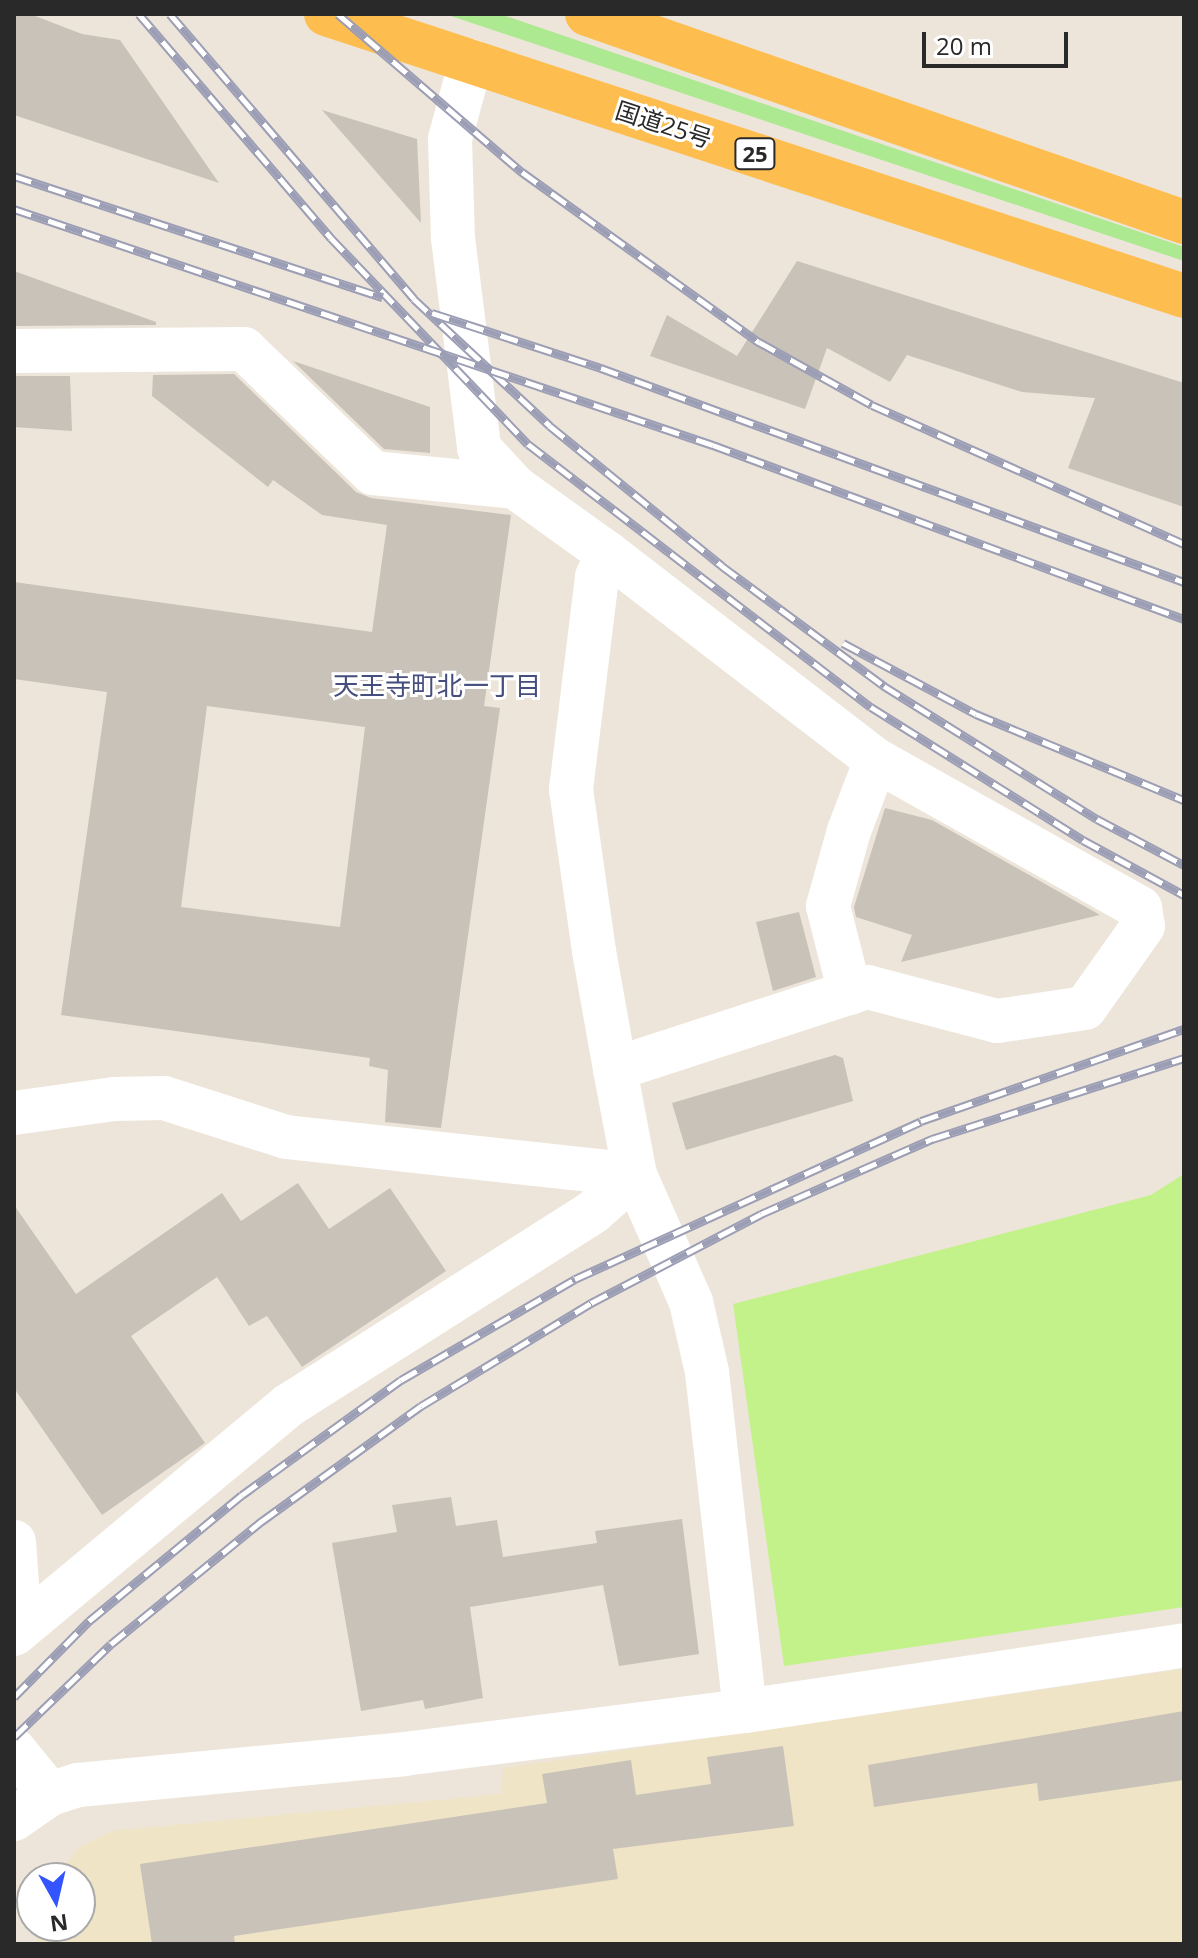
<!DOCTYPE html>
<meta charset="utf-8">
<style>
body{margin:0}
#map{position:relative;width:1198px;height:1958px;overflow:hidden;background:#ede5d9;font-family:"Open Sans","Noto Sans JP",sans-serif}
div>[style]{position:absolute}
.education>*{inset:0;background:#f0e4c6}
.green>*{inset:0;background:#ace990}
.pitch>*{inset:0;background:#c3f18a}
.building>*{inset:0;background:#c8c2b9}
.minor>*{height:44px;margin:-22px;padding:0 22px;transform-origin:22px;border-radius:22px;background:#fff}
.tertiary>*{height:44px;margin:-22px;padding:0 22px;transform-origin:22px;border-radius:22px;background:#fff}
.trunk>*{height:44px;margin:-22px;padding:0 22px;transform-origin:22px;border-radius:22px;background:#febd4f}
.rail>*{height:9px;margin-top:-4.5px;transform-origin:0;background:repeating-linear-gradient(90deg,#fff 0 18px,#9b9eb5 0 36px);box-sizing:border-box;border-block:2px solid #9b9eb5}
span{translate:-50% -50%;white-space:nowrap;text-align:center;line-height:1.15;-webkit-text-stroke:6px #fff;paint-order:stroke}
.shield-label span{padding:2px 6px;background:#fff;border:2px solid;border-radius:6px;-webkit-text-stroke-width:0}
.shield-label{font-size:22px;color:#292929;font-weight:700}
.street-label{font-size:24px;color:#292929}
.neighbourhood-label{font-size:26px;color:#454e7d}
.frame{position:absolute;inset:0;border:16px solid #292929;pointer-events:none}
.north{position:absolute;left:16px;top:1862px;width:80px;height:80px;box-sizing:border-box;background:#fff;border:2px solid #a9a9a9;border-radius:50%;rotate:172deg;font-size:22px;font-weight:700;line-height:32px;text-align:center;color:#292929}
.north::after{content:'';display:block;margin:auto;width:28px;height:36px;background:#3354ff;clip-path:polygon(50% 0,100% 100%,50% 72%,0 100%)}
.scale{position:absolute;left:922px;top:32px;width:146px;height:36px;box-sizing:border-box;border:4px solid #292929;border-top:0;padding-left:10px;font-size:24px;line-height:28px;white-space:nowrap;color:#292929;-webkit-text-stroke:6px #fff;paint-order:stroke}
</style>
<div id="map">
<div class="education">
<div style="clip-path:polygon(1184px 1669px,1184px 1944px,37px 1944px,35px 1926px,80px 1926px,80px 1878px,53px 1878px,80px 1847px,112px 1831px,502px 1794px,503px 1768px)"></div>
</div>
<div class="green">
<div style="clip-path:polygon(445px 14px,500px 14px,1184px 247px,1184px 261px)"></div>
</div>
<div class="pitch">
<div style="clip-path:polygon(1184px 1174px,1184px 1607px,784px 1666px,733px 1304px,1151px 1195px)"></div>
</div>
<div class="building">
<div style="clip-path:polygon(14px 14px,30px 14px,82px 34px,120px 40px,219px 183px,14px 115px)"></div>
<div style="clip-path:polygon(322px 110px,417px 139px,421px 223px)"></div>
<div style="clip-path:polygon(797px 261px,1184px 383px,1184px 507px,1068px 468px,1095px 398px,1022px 392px,907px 355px,890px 382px,827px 348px,805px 409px,650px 356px,667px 315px,737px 356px)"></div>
<div style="clip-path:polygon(14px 271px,156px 322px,156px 325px,14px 326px)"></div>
<div style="clip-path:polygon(293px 361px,430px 407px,430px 453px,384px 449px)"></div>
<div style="clip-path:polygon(evenodd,234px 374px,356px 492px,371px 498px,511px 515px,484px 706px,500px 708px,441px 1128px,385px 1122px,388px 1070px,369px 1066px,370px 1058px,61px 1015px,107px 692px,14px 679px,14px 582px,372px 632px,387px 525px,322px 515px,273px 480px,268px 487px,152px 396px,153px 375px,234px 374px,207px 706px,365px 727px,340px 927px,181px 907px,207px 706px)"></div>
<div style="clip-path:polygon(14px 376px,70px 376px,72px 431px,14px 427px)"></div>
<div style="clip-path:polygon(885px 808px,932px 820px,1100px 915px,901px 962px,912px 935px,856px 917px,854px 907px)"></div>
<div style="clip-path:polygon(799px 912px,816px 977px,773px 991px,756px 922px)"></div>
<div style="clip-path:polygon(835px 1055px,843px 1058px,853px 1101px,686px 1150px,672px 1103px)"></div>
<div style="clip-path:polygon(298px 1183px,329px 1229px,390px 1188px,446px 1271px,302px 1367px,267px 1316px,249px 1326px,217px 1277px,131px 1336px,205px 1443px,102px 1515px,14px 1388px,14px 1205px,76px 1294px,222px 1193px,241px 1221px)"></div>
<div style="clip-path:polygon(451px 1497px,456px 1526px,497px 1520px,503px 1557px,597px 1543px,595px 1531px,682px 1519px,699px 1654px,619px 1666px,603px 1585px,470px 1607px,483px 1698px,425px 1709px,423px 1700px,361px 1711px,332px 1543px,397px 1532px,392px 1505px)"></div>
<div style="clip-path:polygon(1184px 1711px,1184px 1780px,1039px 1801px,1037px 1783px,874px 1807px,868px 1765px)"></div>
<div style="clip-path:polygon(783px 1746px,794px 1826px,613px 1849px,618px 1879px,234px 1936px,235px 1944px,152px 1944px,140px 1864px,547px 1803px,542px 1774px,631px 1760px,636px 1795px,711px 1784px,707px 1757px)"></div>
</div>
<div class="minor">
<div style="left:471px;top:61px;width:81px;rotate:105.1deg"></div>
<div style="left:450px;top:139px;width:99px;rotate:88.3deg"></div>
<div style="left:453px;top:238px;width:212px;rotate:82.9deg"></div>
<div style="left:479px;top:448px;width:53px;rotate:47.3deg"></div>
<div style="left:515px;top:487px;width:113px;rotate:35.7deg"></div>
<div style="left:14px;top:351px;width:230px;rotate:-0.5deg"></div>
<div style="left:244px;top:349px;width:179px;rotate:43.9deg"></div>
<div style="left:373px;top:473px;width:143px;rotate:5.6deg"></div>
<div style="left:850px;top:993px;width:90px;rotate:-104.2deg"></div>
<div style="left:828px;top:906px;width:78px;rotate:-74.4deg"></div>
<div style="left:849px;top:831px;width:76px;rotate:-69.2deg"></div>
<div style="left:14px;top:1113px;width:101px;rotate:-8deg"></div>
<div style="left:114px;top:1099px;width:50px;rotate:-1.1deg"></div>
<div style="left:164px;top:1098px;width:128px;rotate:17.7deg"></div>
<div style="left:286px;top:1137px;width:351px;rotate:6.2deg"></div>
<div style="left:635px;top:1175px;width:139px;rotate:66.2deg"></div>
<div style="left:691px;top:1302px;width:72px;rotate:77.1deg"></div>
<div style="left:707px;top:1372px;width:341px;rotate:83.6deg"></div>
<div style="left:14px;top:1542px;width:56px;rotate:85.9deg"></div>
<div style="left:18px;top:1598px;width:24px;rotate:68deg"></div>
<div style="left:14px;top:1634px;width:358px;rotate:-39.8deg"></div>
<div style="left:289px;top:1405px;width:360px;rotate:-32.4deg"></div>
<div style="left:593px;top:1212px;width:56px;rotate:-41.4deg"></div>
<div style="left:635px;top:1175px;width:108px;rotate:-100.7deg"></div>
<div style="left:615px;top:1069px;width:120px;rotate:-100.1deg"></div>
<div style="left:594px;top:951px;width:164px;rotate:-98.1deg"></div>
<div style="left:571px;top:789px;width:214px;rotate:-83deg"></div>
<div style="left:597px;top:577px;width:26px;rotate:-67deg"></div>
<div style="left:607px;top:553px;width:339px;rotate:37.6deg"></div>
<div style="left:876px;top:760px;width:303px;rotate:29.3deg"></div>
<div style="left:1140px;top:908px;width:18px;rotate:81deg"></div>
<div style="left:1143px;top:926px;width:100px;rotate:125.3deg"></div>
<div style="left:1085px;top:1008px;width:89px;rotate:171.6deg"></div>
<div style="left:997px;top:1021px;width:134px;rotate:-165.3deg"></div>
<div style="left:867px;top:987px;width:265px;rotate:162deg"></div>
<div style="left:14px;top:1750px;width:57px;rotate:50.7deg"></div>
<div style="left:404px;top:1754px;width:344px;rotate:-7.2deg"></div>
<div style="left:745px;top:1711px;width:444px;rotate:-8.5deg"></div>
</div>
<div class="tertiary">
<div style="left:14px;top:1819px;width:44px;rotate:-34.8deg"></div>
<div style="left:50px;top:1794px;width:29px;rotate:-18deg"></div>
<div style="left:78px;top:1785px;width:327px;rotate:-5.4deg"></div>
</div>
<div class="trunk">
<div style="left:326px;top:14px;width:903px;rotate:18.19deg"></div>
<div style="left:587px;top:14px;width:632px;rotate:19.21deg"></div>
</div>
<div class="rail">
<div style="left:139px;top:14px;width:295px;rotate:49.4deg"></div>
<div style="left:331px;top:238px;width:285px;rotate:46.3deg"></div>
<div style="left:528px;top:444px;width:432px;rotate:37.5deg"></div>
<div style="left:871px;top:707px;width:250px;rotate:32.1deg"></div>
<div style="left:1083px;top:840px;width:115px;rotate:28.6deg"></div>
<div style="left:170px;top:14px;width:375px;rotate:49.4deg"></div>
<div style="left:414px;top:299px;width:186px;rotate:43deg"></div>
<div style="left:550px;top:426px;width:222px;rotate:39.1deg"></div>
<div style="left:722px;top:566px;width:202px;rotate:36.5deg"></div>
<div style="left:884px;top:686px;width:251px;rotate:32deg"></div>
<div style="left:1097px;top:819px;width:98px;rotate:27.9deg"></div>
<div style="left:338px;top:14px;width:243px;rotate:40.7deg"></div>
<div style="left:522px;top:172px;width:292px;rotate:35.7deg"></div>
<div style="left:759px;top:342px;width:129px;rotate:29.1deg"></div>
<div style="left:872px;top:405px;width:342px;rotate:24deg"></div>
<div style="left:14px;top:176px;width:388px;rotate:18.2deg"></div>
<div style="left:14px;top:209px;width:738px;rotate:18.66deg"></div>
<div style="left:713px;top:445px;width:502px;rotate:20.28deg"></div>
<div style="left:432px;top:313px;width:178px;rotate:18deg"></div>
<div style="left:601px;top:368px;width:621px;rotate:20.16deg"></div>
<div style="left:843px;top:643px;width:151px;rotate:28.1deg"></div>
<div style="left:976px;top:714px;width:225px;rotate:22.5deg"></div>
<div style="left:14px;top:1697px;width:107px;rotate:-45.4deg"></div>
<div style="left:89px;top:1621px;width:198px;rotate:-39.5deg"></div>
<div style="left:242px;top:1495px;width:196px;rotate:-35.9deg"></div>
<div style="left:401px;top:1380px;width:201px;rotate:-30.1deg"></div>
<div style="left:575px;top:1279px;width:380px;rotate:-24.5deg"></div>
<div style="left:921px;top:1121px;width:279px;rotate:-19.3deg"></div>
<div style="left:14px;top:1737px;width:134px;rotate:-43.8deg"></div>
<div style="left:111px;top:1644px;width:195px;rotate:-39.2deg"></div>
<div style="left:262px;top:1521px;width:196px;rotate:-35.9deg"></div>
<div style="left:421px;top:1406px;width:199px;rotate:-31.2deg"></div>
<div style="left:591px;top:1303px;width:192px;rotate:-27.6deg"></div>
<div style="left:761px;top:1214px;width:187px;rotate:-23.7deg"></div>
<div style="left:932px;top:1139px;width:265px;rotate:-17.8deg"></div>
</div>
<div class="shield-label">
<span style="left:755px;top:154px">25</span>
</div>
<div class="street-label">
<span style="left:664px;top:124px;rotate:18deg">国道25号</span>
</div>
<div class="neighbourhood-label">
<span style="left:437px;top:686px">天王寺町北一丁目</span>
</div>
<div class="frame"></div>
<div class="north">N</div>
<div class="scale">20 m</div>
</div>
